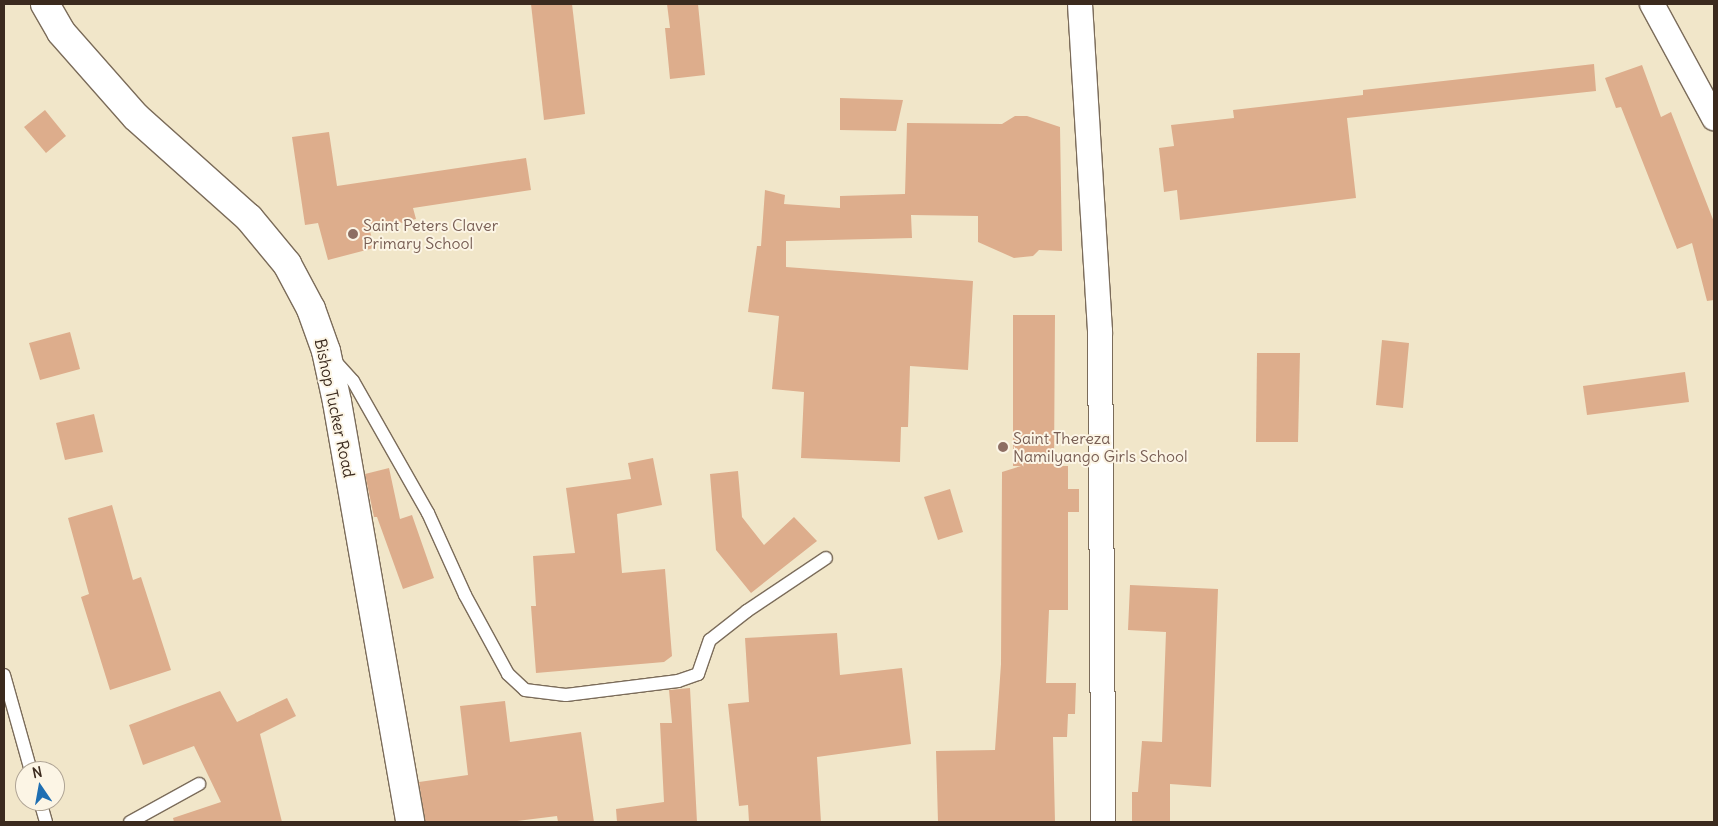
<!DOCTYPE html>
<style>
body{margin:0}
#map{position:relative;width:1718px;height:826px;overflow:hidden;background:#f1e6c9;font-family:Delius,sans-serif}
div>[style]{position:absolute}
.building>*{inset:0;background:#ddad8c}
.roads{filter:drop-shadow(1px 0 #7b6c5a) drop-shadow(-1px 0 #7b6c5a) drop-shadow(0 1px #7b6c5a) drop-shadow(0 -1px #7b6c5a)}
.service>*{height:12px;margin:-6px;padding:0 6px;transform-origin:6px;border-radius:6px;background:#fff}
.minor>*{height:24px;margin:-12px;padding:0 12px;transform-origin:12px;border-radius:12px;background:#fff}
.secondary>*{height:28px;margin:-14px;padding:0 14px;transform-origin:14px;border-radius:14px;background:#fff}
.dots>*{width:14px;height:14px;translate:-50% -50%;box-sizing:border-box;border:2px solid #fcf5e5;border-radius:50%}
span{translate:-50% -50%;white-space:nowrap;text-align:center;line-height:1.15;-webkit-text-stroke:4px #fcf5e5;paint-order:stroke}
.education-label{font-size:16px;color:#785e54}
.left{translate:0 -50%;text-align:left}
.street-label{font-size:16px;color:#3b2a1e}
.frame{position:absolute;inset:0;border:5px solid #3b2a1e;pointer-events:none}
.north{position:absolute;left:15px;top:761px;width:50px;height:50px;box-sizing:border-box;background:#fcf5e5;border:1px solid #afa495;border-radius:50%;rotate:348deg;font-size:14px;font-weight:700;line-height:20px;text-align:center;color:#3b2a1e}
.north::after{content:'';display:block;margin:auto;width:18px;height:22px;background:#1f6fb2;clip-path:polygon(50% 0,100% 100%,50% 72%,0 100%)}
</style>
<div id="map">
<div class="building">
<div style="clip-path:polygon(531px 4px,572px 4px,585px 114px,544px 120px)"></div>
<div style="clip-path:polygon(667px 4px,698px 4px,705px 75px,670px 79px,665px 28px,670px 28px)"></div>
<div style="clip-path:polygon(1594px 64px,1596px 91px,1347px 118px,1356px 198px,1180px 220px,1177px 190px,1164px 192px,1159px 148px,1174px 146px,1171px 125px,1234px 118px,1233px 110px,1363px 95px,1363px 90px)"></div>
<div style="clip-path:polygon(1642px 65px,1661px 117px,1671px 112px,1714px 222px,1714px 300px,1707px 301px,1692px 243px,1677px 249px,1621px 107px,1616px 108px,1605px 78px)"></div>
<div style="clip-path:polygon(840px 98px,903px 100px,896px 131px,840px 130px)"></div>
<div style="clip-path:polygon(45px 110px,66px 136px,46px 153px,24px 127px)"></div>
<div style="clip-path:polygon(1015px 116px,1027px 116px,1060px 127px,1062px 251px,1039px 250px,1033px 256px,1014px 258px,978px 242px,978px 216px,911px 215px,912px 238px,786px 241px,786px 267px,973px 281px,968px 370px,910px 366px,908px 427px,901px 427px,900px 462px,801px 458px,804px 392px,772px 389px,779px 316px,748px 312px,757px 246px,761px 246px,765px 190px,785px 195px,784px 204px,840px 208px,840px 196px,905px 194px,907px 123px,1002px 124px)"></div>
<div style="clip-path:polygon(329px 132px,337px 186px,526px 158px,531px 190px,413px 208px,416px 219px,370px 231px,374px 248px,328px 260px,318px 223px,305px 225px,292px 137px)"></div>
<div style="clip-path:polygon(1013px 315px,1055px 315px,1054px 466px,1068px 466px,1068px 489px,1079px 489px,1079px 512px,1068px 512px,1068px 610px,1049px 610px,1046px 683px,1076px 683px,1075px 714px,1068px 714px,1067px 737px,1053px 737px,1055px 822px,938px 822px,936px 751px,995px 750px,1001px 664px,1002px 472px,1021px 466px,1013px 466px)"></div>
<div style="clip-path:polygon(70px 332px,80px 369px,40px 380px,29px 343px)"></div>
<div style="clip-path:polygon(1382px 340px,1409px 343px,1403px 408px,1376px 405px)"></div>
<div style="clip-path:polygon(1257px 353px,1300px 353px,1298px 442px,1256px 442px)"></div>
<div style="clip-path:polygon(1685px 372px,1689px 402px,1587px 415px,1583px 386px)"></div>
<div style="clip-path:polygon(94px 414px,103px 452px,65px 460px,56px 423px)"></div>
<div style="clip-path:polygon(653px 458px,662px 505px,617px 514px,622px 573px,665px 569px,672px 656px,664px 662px,536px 673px,531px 606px,536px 606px,533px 556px,575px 553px,566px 488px,631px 479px,628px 463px)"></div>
<div style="clip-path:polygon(389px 468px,400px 519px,412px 515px,434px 578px,403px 589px,377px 517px,374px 517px,365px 474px)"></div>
<div style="clip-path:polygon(738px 471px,742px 517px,764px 545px,794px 517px,817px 541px,751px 593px,716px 550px,710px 474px)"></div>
<div style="clip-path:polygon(950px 489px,963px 532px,938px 540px,924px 497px)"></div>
<div style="clip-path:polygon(112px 505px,133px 580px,141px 577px,171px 670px,110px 690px,81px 597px,89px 594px,68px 518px)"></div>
<div style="clip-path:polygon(1130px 585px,1218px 589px,1211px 787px,1170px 784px,1170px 822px,1132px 822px,1132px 792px,1138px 792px,1142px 741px,1162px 742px,1166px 632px,1128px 630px)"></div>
<div style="clip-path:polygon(837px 633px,840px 675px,902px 668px,911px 744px,817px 757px,821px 822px,749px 822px,748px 805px,739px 806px,728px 704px,749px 702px,745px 638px)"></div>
<div style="clip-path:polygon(690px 688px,697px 822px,617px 822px,616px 809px,664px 802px,660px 723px,672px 723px,669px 690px)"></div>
<div style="clip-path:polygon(220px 691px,237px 722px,287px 698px,296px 716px,260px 734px,282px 822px,174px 822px,173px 818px,221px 802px,194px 746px,143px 765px,129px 725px)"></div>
<div style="clip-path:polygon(505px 701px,510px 742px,581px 732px,594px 822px,558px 822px,557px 816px,509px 822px,425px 822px,419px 782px,468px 775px,460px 706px)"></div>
</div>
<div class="roads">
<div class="service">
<div style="left:334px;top:360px;width:28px;rotate:48deg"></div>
<div style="left:353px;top:381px;width:152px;rotate:60.4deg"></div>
<div style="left:428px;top:513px;width:90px;rotate:65.7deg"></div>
<div style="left:465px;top:595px;width:90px;rotate:61.4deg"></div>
<div style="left:508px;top:674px;width:23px;rotate:43deg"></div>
<div style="left:525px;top:690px;width:41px;rotate:7deg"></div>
<div style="left:566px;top:695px;width:113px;rotate:-7.1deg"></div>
<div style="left:678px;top:681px;width:21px;rotate:-19deg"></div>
<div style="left:698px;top:674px;width:36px;rotate:-71deg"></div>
<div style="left:710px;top:640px;width:47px;rotate:-38.1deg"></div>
<div style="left:747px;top:611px;width:95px;rotate:-33.9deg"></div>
<div style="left:4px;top:675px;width:100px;rotate:74.3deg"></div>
<div style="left:40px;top:801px;width:22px;rotate:74deg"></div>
<div style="left:130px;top:822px;width:79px;rotate:-28.8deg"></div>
</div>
<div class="minor">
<div style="left:1080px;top:4px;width:328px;rotate:86.5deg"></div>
<div style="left:1100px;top:331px;width:491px;rotate:89.6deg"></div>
<div style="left:1652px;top:4px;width:130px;rotate:61.5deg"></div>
</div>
<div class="secondary">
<div style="left:45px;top:4px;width:32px;rotate:60deg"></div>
<div style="left:61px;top:32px;width:113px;rotate:48.6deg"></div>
<div style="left:136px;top:117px;width:152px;rotate:41.8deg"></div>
<div style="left:249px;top:218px;width:60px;rotate:50.4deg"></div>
<div style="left:287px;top:264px;width:51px;rotate:61.9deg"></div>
<div style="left:311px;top:309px;width:45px;rotate:70.3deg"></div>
<div style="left:326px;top:351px;width:52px;rotate:77.8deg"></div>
<div style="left:337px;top:402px;width:426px;rotate:80.1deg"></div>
</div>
</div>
<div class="dots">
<div style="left:353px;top:234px;background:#8d6e63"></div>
<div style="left:1003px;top:447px;background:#8d6e63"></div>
</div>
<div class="education-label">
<span class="left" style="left:363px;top:234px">Saint Peters Claver<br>Primary School</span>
<span class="left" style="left:1013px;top:447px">Saint Thereza<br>Namilyango Girls School</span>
</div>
<div class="street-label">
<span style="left:335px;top:408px;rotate:78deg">Bishop Tucker Road</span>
</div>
<div class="frame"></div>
<div class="north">N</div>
</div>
